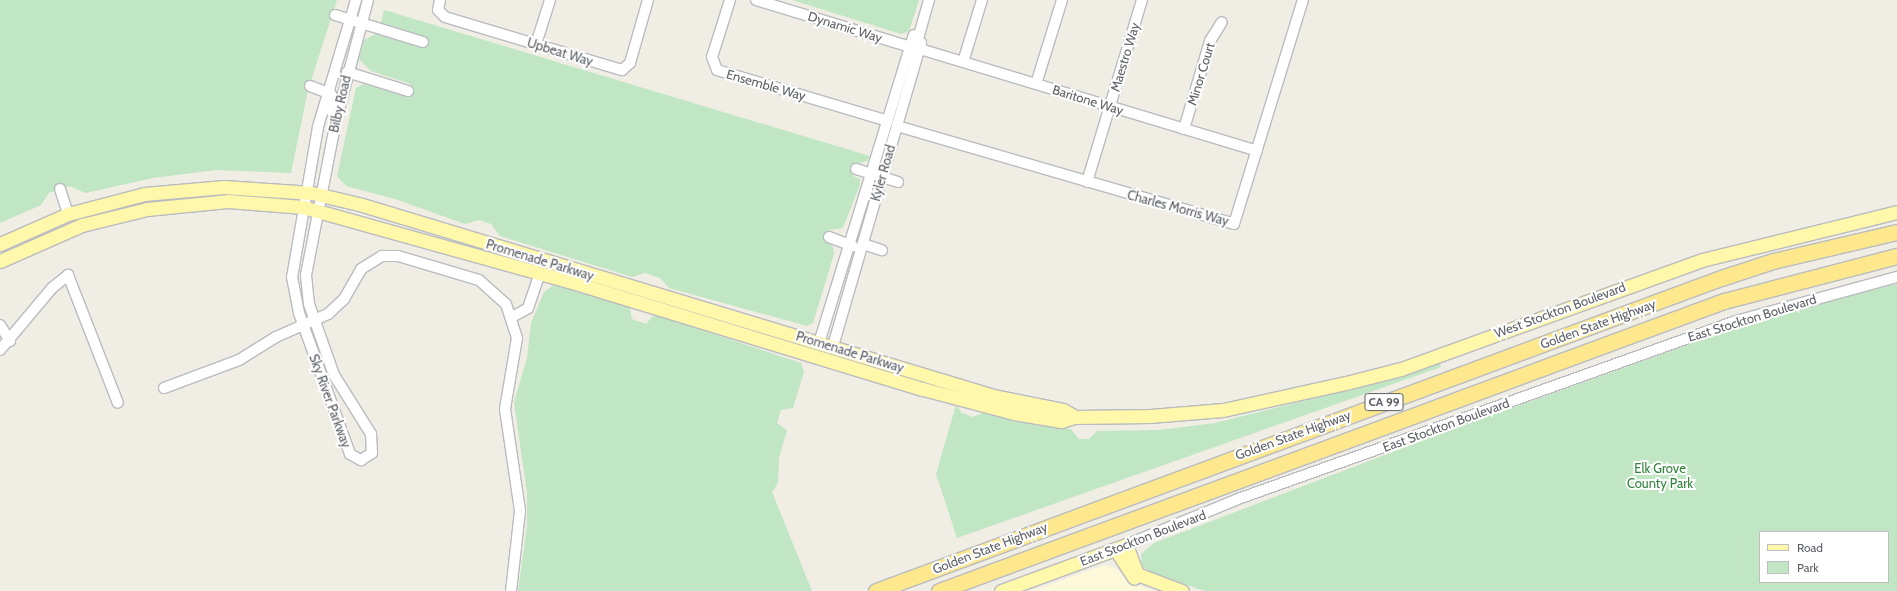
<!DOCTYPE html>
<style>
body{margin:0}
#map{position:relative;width:1897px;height:591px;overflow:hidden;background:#efede4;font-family:Cabin,sans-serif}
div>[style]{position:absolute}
.commercial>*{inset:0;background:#fef8da}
.green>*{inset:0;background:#c1e6c3}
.roads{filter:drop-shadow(1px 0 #b9bbc0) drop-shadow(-1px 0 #b9bbc0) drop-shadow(0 1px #b9bbc0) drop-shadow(0 -1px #b9bbc0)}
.minor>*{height:10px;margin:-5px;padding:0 5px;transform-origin:5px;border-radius:5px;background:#fff}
.major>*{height:13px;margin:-6.5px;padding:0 6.5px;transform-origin:6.5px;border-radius:6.5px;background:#fff7a9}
.highway>*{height:15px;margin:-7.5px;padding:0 7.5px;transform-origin:7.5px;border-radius:7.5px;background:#fde88d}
span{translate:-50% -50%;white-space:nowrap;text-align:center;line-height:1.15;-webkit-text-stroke:4px #fff;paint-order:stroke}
.shield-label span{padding:1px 3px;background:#fff;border:1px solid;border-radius:3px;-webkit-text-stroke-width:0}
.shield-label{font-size:12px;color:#5c5f65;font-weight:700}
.street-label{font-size:13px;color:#5c5f65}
.park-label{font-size:13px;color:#34843e}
.legend{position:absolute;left:1759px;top:531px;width:130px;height:52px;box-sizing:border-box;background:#fff;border:1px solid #bebfc1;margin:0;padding:5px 7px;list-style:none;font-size:12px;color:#5c5f65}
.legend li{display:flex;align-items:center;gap:8px;height:20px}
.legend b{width:20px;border:1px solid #bebfc1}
</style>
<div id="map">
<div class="commercial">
<div style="clip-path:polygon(1104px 565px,1114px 567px,1130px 582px,1154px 591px,1033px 591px)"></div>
</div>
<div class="green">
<div style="clip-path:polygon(0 0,337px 0,308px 90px,291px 173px,216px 170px,153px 178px,85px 193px,70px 186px,49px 193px,41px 205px,0 223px)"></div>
<div style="clip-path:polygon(792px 0,919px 0,909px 31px,901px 34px)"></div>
<div style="clip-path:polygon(384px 10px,870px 156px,867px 161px,856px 164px,853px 176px,860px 179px,860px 185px,843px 228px,830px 230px,826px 242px,833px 246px,834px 254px,813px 323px,807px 326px,669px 288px,660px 278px,645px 273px,632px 277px,500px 236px,491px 224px,479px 220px,465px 224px,395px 199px,346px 186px,337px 176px,356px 88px,366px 83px,406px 96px,411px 84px,371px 71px,359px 59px,364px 40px,376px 34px,422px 47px,426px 37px,381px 23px)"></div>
<div style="clip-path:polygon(555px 284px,629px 306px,632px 319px,646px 324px,653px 316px,660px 316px,801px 363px,804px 372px,793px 408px,781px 410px,777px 423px,787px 430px,779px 458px,778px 483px,772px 492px,812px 591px,518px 591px,527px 526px,527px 493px,514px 402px,527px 358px,531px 323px,544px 292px)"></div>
<div style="clip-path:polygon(evenodd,1897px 284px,1897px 591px,1205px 591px,1153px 574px,1142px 566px,1141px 554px,1154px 543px,1440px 434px,1782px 311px,1897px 284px,1760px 532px,1888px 532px,1888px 582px,1760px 582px,1760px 532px)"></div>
<div style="clip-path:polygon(1439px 360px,1441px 367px,957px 538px,936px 474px,956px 405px,962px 413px,973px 417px,985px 412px,1071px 429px,1079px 439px,1089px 439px,1097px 431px,1159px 430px,1215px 423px,1343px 391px)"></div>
</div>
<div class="roads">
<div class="minor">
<div style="left:356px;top:0;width:133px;rotate:106.7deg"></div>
<div style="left:318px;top:127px;width:152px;rotate:99.8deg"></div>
<div style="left:292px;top:277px;width:37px;rotate:79deg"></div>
<div style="left:299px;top:313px;width:150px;rotate:70.1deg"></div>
<div style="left:350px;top:454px;width:13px;rotate:29deg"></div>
<div style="left:361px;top:460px;width:13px;rotate:-32deg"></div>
<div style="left:372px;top:453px;width:19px;rotate:-93deg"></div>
<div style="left:371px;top:434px;width:70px;rotate:-122.1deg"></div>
<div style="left:334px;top:375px;width:75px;rotate:-109.4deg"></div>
<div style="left:309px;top:304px;width:29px;rotate:-96deg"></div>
<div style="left:306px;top:275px;width:157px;rotate:-79deg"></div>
<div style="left:336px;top:121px;width:125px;rotate:-75.2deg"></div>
<div style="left:440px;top:0;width:10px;rotate:101deg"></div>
<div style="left:438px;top:10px;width:10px;rotate:45deg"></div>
<div style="left:445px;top:17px;width:185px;rotate:16.7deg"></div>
<div style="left:622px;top:70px;width:11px;rotate:-41deg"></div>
<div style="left:630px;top:63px;width:66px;rotate:-74.1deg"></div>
<div style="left:730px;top:0;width:60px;rotate:107.5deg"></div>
<div style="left:712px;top:57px;width:14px;rotate:69deg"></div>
<div style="left:717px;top:70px;width:178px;rotate:16.6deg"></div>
<div style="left:756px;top:0;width:162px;rotate:16.9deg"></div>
<div style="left:911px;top:47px;width:5px;rotate:68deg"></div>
<div style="left:929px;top:0;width:44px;rotate:105.9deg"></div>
<div style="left:917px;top:42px;width:8px;rotate:67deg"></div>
<div style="left:920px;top:49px;width:352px;rotate:16.8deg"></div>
<div style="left:335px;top:15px;width:92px;rotate:17.1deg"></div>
<div style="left:536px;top:44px;width:46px;rotate:-72.3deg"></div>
<div style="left:963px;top:62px;width:65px;rotate:-73deg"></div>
<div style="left:347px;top:72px;width:64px;rotate:17.3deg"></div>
<div style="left:1036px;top:84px;width:88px;rotate:-72.8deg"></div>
<div style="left:310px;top:86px;width:22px;rotate:21deg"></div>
<div style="left:331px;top:94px;width:18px;rotate:87deg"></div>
<div style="left:897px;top:126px;width:351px;rotate:16.2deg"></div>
<div style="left:1234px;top:224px;width:234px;rotate:-72.9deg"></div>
<div style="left:1184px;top:129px;width:92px;rotate:-73.5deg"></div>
<div style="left:1210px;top:41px;width:22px;rotate:-58deg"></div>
<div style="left:856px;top:169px;width:44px;rotate:17.2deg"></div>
<div style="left:1087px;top:182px;width:190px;rotate:-73.2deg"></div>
<div style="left:60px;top:189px;width:26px;rotate:72deg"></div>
<div style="left:829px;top:237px;width:26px;rotate:21deg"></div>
<div style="left:863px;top:244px;width:20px;rotate:18deg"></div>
<div style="left:512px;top:317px;width:18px;rotate:-29deg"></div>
<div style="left:528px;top:308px;width:36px;rotate:-71deg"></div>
<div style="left:0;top:325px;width:19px;rotate:58deg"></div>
<div style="left:819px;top:343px;width:322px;rotate:-72.9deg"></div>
<div style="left:833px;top:346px;width:316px;rotate:-73.8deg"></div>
<div style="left:0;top:350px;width:81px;rotate:-50deg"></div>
<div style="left:52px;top:288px;width:21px;rotate:-39deg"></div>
<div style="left:68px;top:275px;width:137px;rotate:68.7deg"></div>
<div style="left:164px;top:388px;width:80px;rotate:-20.5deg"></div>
<div style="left:239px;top:360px;width:44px;rotate:-31.9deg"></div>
<div style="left:276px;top:337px;width:57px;rotate:-23.9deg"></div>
<div style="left:328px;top:314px;width:22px;rotate:-43deg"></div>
<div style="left:344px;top:299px;width:34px;rotate:-60deg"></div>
<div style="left:361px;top:269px;width:25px;rotate:-32deg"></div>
<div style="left:382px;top:256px;width:16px"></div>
<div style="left:398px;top:256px;width:84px;rotate:16.5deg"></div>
<div style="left:479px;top:280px;width:36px;rotate:42deg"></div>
<div style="left:506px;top:304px;width:36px;rotate:72deg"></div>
<div style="left:517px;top:338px;width:72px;rotate:99.6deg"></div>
<div style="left:505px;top:409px;width:103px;rotate:81.6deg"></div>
<div style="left:520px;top:511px;width:81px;rotate:96.4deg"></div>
<div style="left:1126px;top:545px;width:121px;rotate:-22.3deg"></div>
<div style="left:1238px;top:499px;width:529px;rotate:-19.67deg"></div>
<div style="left:1736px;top:321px;width:167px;rotate:-15.3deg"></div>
</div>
<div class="major">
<div style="left:0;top:244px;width:74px;rotate:-23.8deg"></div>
<div style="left:68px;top:214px;width:79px;rotate:-14.7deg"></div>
<div style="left:144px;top:194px;width:80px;rotate:-5deg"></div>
<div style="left:224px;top:187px;width:88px;rotate:3.9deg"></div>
<div style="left:312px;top:193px;width:48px;rotate:13.2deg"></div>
<div style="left:359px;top:204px;width:663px;rotate:16.82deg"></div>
<div style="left:994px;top:396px;width:70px;rotate:11.5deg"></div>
<div style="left:1063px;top:410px;width:14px;rotate:30deg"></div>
<div style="left:0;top:261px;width:90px;rotate:-23.7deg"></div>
<div style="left:82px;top:225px;width:67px;rotate:-13.8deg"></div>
<div style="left:147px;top:209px;width:81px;rotate:-5.6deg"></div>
<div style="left:228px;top:201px;width:75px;rotate:4.6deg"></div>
<div style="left:303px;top:207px;width:279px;rotate:15.6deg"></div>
<div style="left:572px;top:282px;width:367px;rotate:17deg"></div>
<div style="left:923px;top:389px;width:94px;rotate:14.8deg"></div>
<div style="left:1014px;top:413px;width:48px;rotate:9.7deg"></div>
<div style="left:1061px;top:421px;width:15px;rotate:-16deg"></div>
<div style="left:1075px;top:417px;width:75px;rotate:-0.8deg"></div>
<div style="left:1150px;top:416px;width:73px;rotate:-4.7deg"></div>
<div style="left:1223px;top:410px;width:126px;rotate:-12.4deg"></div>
<div style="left:1346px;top:383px;width:57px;rotate:-14.3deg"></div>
<div style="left:1401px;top:369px;width:320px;rotate:-19.9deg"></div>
<div style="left:1702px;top:260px;width:201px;rotate:-13.8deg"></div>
<div style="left:1116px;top:550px;width:33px;rotate:57deg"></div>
<div style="left:1001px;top:591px;width:133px;rotate:-20.2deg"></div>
<div style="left:1126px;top:545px;width:31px;rotate:69deg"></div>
<div style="left:1137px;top:574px;width:48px;rotate:20.7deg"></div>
</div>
<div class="highway">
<div style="left:876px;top:591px;width:901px;rotate:-20.33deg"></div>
<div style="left:1721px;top:278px;width:55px;rotate:-18.1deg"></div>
<div style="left:1773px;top:261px;width:127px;rotate:-13.2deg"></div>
<div style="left:939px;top:591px;width:837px;rotate:-20.28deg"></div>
<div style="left:1724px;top:301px;width:179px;rotate:-14.6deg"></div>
</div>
</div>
<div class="shield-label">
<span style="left:1384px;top:402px">CA 99</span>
</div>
<div class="street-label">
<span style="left:845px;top:27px;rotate:17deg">Dynamic Way</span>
<span style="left:560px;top:52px;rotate:17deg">Upbeat Way</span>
<span style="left:1125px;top:57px;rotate:-73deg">Maestro Way</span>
<span style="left:1201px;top:74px;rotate:-73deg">Minor Court</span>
<span style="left:766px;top:85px;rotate:16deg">Ensemble Way</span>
<span style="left:1088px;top:100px;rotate:17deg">Baritone Way</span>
<span style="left:340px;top:104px;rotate:-77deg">Bilby Road</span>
<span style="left:883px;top:173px;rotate:-74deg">Kyler Road</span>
<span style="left:1178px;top:208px;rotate:15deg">Charles Morris Way</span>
<span style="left:540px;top:260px;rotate:17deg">Promenade Parkway</span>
<span style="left:1560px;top:310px;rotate:-20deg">West Stockton Boulevard</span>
<span style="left:1752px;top:318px;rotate:-17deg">East Stockton Boulevard</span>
<span style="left:1598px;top:324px;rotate:-20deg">Golden State Highway</span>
<span style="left:850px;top:352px;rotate:17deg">Promenade Parkway</span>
<span style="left:330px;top:401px;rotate:70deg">Sky River Parkway</span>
<span style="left:1446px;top:425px;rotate:-20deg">East Stockton Boulevard</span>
<span style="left:1293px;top:435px;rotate:-20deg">Golden State Highway</span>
<span style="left:1143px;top:538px;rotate:-21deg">East Stockton Boulevard</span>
<span style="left:990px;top:548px;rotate:-21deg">Golden State Highway</span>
</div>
<div class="park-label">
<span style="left:1660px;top:476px">Elk Grove<br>County Park</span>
</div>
<ul class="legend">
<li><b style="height:5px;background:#fff7a9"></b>Road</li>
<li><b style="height:11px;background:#c1e6c3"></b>Park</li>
</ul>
</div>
